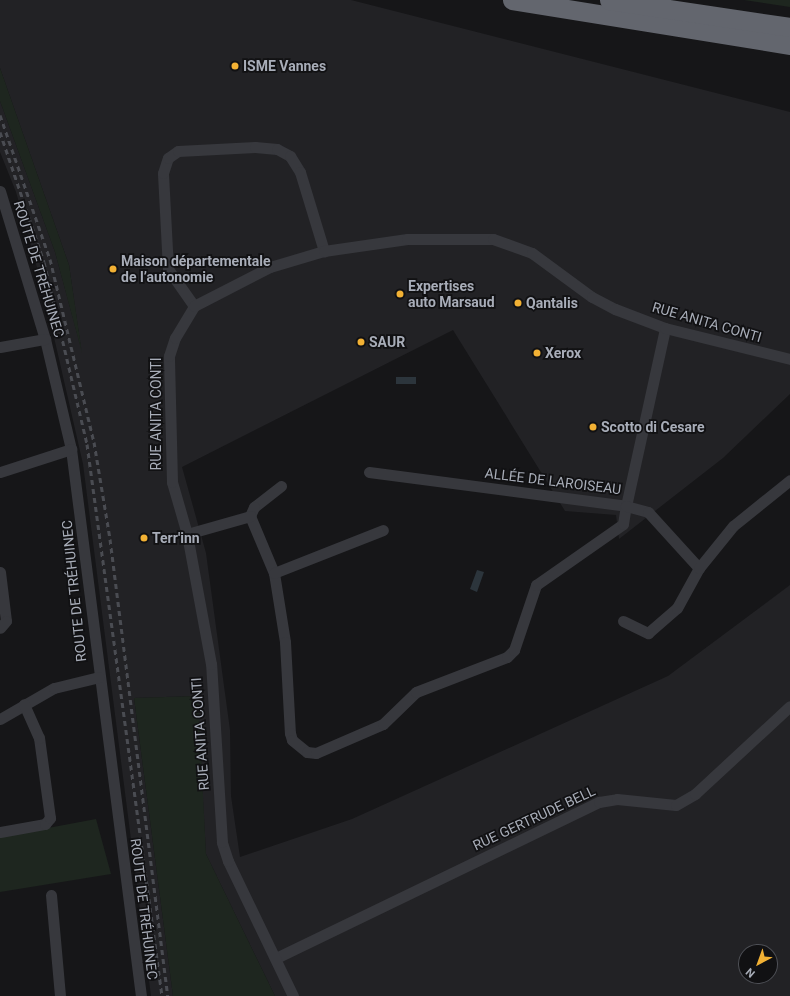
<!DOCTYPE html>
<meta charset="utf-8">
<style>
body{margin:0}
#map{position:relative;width:790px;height:996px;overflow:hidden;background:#161618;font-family:Roboto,sans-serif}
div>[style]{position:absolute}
.built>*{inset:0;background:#222225}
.green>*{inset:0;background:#1e261f}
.water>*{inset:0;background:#2c353c}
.street>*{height:11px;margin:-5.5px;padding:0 5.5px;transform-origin:5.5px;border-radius:5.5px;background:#37383d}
.highway>*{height:19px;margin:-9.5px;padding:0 9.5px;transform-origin:9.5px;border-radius:9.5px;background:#63666e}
.rail>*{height:3px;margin-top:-1.5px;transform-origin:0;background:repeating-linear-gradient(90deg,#4a4c52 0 5px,transparent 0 9px)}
.dots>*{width:11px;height:11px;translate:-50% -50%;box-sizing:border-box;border:2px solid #111113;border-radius:50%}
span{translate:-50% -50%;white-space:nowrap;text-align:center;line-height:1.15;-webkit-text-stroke:3.5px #111113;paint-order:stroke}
.poi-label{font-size:14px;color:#a8adb8;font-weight:700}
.left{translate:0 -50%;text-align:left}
.street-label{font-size:14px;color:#a8adb8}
.north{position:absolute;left:738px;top:944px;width:40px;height:40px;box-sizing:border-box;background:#111113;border:1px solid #4d4f55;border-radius:50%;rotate:221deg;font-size:11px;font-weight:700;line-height:16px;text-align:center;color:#a8adb8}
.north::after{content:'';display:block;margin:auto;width:14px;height:18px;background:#f2b134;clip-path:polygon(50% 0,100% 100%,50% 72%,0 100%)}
</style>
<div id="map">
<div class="built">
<div style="clip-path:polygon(evenodd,0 0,351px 0,790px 112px,790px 394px,723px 458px,619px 539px,616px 515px,565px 511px,453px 330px,182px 467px,206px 553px,230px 730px,231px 796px,240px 857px,352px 819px,668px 676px,790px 585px,790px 996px,275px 996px,206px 854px,197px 696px,134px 698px,173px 996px,151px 996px,83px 464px,43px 289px,16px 192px,0 152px,0 101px,55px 252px,81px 348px,69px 265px,0 68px,0 0,746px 952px,770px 952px,770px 976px,746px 976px,746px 952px)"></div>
</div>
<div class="green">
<div style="clip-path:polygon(744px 0,790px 0,790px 7px)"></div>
<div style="clip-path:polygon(0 68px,69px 265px,82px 353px,55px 252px,0 101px)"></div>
<div style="clip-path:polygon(198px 696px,206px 854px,275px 996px,173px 996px,134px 698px)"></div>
<div style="clip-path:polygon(96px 819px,111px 874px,0 892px,0 837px)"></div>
</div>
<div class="water">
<div style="clip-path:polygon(396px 377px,416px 377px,416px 384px,396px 384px)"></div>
<div style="clip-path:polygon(477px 570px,484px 572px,477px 592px,470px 589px)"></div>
</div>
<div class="street">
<div style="left:0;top:191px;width:155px;rotate:73.1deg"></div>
<div style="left:45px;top:339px;width:113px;rotate:76.7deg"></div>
<div style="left:71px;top:449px;width:551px;rotate:82.71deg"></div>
<div style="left:194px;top:306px;width:45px;rotate:-125.1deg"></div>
<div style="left:168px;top:269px;width:96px;rotate:-93deg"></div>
<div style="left:163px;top:173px;width:16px;rotate:-72deg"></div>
<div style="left:168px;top:158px;width:12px;rotate:-35deg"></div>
<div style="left:178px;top:151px;width:77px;rotate:-3deg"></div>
<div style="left:255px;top:147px;width:22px;rotate:5deg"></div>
<div style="left:277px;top:149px;width:15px;rotate:28deg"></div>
<div style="left:290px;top:156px;width:19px;rotate:58deg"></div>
<div style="left:300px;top:172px;width:83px;rotate:73.1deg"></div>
<div style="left:0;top:347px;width:46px;rotate:-10.1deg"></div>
<div style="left:0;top:472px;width:75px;rotate:-17.9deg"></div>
<div style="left:369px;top:472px;width:259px;rotate:7.5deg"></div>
<div style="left:626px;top:506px;width:182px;rotate:-77.6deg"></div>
<div style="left:281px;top:486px;width:34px;rotate:142deg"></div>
<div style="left:254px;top:507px;width:10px;rotate:114deg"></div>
<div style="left:250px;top:516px;width:62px;rotate:67.2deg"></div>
<div style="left:274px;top:573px;width:70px;rotate:80.9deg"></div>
<div style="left:285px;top:642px;width:91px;rotate:86.9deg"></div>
<div style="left:290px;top:733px;width:7px;rotate:74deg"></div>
<div style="left:292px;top:740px;width:19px;rotate:39deg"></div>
<div style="left:307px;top:752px;width:9px;rotate:6deg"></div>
<div style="left:316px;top:753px;width:73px;rotate:-23.4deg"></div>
<div style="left:383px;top:724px;width:46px;rotate:-44.1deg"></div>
<div style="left:416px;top:692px;width:97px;rotate:-21deg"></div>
<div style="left:507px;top:657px;width:10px;rotate:-45deg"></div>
<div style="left:514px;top:650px;width:69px;rotate:-71.3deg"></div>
<div style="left:536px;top:585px;width:106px;rotate:-35deg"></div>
<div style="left:623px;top:524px;width:18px;rotate:-81deg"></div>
<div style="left:626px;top:506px;width:23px;rotate:15deg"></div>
<div style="left:648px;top:512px;width:76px;rotate:47.7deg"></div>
<div style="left:187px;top:534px;width:66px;rotate:-15.9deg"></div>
<div style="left:0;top:572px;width:49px;rotate:83deg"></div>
<div style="left:6px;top:621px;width:9px;rotate:131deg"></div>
<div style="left:274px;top:573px;width:117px;rotate:-21.5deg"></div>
<div style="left:623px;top:621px;width:28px;rotate:26deg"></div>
<div style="left:648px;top:633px;width:38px;rotate:-41deg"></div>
<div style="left:677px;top:608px;width:46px;rotate:-61.2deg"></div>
<div style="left:699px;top:568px;width:54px;rotate:-51deg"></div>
<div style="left:733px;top:526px;width:73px;rotate:-38.9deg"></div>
<div style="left:0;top:719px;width:62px;rotate:-29.9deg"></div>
<div style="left:54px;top:688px;width:46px;rotate:-13.7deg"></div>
<div style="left:0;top:832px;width:46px;rotate:-10.1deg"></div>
<div style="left:45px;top:824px;width:8px;rotate:-50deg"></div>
<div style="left:50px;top:818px;width:81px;rotate:-97.8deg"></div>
<div style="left:39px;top:738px;width:37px;rotate:-114deg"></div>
<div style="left:51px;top:895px;width:101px;rotate:84.9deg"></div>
<div style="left:276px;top:958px;width:359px;rotate:-25.8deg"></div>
<div style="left:599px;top:802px;width:18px;rotate:-9deg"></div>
<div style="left:617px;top:799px;width:59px;rotate:5.8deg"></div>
<div style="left:676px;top:805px;width:22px;rotate:-30deg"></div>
<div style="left:695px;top:794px;width:129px;rotate:-42.8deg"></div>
<div style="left:293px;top:996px;width:150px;rotate:-115.7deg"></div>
<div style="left:228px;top:861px;width:20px;rotate:-108deg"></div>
<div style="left:222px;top:842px;width:178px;rotate:-93.5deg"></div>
<div style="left:211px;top:664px;width:132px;rotate:-100.5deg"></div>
<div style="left:187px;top:534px;width:54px;rotate:-106.1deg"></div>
<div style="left:172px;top:482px;width:126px;rotate:-91.4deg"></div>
<div style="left:169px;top:356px;width:19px;rotate:-72deg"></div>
<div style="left:175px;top:338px;width:37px;rotate:-59deg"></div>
<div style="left:194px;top:306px;width:85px;rotate:-27.2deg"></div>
<div style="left:270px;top:267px;width:56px;rotate:-16.5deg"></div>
<div style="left:324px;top:251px;width:84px;rotate:-8.2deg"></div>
<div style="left:407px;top:239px;width:86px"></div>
<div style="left:493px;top:239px;width:41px;rotate:19.7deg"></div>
<div style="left:532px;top:253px;width:74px;rotate:36.3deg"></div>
<div style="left:592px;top:297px;width:26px;rotate:28deg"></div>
<div style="left:615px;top:309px;width:53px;rotate:20.8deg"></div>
<div style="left:665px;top:328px;width:129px;rotate:13.9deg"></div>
</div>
<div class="highway">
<div style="left:512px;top:0;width:282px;rotate:9.2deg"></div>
<div style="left:609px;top:0;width:183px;rotate:8.5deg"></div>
</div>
<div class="rail">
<div style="left:0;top:115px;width:152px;rotate:70.9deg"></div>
<div style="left:50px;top:259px;width:188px;rotate:76.5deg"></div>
<div style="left:94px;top:442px;width:98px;rotate:80.6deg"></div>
<div style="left:110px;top:539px;width:461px;rotate:82.8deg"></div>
<div style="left:0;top:132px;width:137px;rotate:71.3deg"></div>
<div style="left:44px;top:262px;width:187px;rotate:76.7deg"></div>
<div style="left:87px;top:444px;width:557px;rotate:82.26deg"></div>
</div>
<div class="dots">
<div style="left:235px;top:66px;background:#f2b134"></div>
<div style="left:113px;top:269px;background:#f2b134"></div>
<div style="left:400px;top:294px;background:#f2b134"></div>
<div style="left:518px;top:303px;background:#f2b134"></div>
<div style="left:361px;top:342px;background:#f2b134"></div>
<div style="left:537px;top:353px;background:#f2b134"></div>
<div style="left:593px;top:427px;background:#f2b134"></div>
<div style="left:144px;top:538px;background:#f2b134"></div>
</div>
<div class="poi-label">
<span class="left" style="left:243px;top:66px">ISME Vannes</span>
<span class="left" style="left:121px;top:269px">Maison départementale<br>de l’autonomie</span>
<span class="left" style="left:408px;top:294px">Expertises<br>auto Marsaud</span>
<span class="left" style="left:526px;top:303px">Qantalis</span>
<span class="left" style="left:369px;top:342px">SAUR</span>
<span class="left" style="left:545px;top:353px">Xerox</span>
<span class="left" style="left:601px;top:427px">Scotto di Cesare</span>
<span class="left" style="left:152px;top:538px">Terr'inn</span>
</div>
<div class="street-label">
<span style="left:39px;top:269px;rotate:73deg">ROUTE DE TRÉHUINEC</span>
<span style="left:707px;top:322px;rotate:16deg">RUE ANITA CONTI</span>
<span style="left:156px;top:414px;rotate:-90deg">RUE ANITA CONTI</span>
<span style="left:553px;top:481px;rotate:7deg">ALLÉE DE LAROISEAU</span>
<span style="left:74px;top:591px;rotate:-96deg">ROUTE DE TRÉHUINEC</span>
<span style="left:200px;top:734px;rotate:-94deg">RUE ANITA CONTI</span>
<span style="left:534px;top:818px;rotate:-25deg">RUE GERTRUDE BELL</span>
<span style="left:144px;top:909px;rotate:83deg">ROUTE DE TRÉHUINEC</span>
</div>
<div class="north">N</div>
</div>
